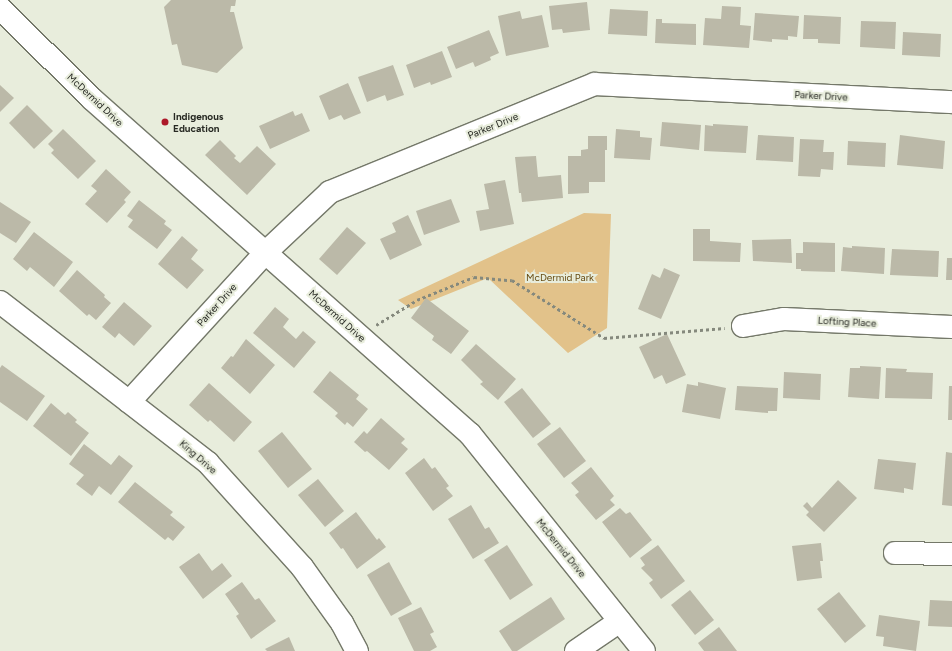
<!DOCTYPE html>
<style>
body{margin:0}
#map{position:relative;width:952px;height:651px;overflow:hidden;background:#e8eddc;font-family:Figtree,sans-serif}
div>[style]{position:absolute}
.green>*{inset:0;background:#e2c28a}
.building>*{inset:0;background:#bbb9a8}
.path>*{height:2.5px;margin-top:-1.25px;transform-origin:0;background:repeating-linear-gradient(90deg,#85897d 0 3px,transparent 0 6px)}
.roads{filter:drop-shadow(1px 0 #747869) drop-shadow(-1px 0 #747869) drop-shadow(0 1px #747869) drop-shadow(0 -1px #747869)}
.minor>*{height:22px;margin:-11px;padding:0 11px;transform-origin:11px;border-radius:11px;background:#fff}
.dots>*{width:11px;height:11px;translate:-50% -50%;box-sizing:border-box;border:2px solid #e8eddc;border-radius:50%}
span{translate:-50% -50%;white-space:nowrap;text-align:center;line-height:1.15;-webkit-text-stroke:4px #e8eddc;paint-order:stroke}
.street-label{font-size:10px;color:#272923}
.poi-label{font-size:10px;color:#272923;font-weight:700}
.left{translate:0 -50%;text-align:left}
.park-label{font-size:10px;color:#664b12}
</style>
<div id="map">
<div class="green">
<div style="clip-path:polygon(584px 213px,611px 214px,607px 328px,568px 353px,488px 278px,411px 309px,398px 300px)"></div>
</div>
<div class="building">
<div style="clip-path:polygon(171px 0,236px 0,235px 6px,231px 6px,230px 12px,234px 12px,243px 48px,217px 73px,182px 65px,177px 44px,172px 45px,164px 7px)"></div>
<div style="clip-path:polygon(587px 2px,590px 30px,563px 33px,562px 29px,552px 30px,549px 6px)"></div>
<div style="clip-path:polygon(722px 6px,741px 7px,740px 25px,751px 26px,749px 48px,703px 45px,705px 18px,721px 19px)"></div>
<div style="clip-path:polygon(610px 9px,648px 11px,647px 36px,608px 34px)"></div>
<div style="clip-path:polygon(520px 11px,522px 19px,542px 15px,549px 47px,506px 56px,498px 16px)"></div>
<div style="clip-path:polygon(755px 13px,799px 16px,797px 37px,788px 36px,788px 40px,772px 39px,772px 42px,753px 40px)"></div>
<div style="clip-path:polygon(804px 15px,841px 17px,840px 44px,818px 43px,818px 39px,803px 39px)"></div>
<div style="clip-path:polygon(656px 19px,662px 19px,662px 23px,696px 24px,696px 45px,655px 43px)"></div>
<div style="clip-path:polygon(861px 21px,896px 22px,895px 49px,860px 47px)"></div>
<div style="clip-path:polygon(489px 30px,499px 53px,490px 57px,491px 60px,475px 67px,473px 62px,456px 69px,447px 47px)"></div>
<div style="clip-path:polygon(903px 32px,941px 34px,940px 57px,902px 55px)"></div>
<div style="clip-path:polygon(442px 51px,452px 77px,431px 85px,430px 82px,414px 88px,406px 65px)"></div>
<div style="clip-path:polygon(393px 65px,404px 95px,387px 101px,385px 95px,367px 102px,358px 77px)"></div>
<div style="clip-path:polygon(348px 83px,361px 113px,344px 120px,341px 115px,329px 120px,319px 96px)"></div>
<div style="clip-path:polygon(0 85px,14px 98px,0 112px)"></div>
<div style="clip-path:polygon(27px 105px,53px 131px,34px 149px,9px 123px)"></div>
<div style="clip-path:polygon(293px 111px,295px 116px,302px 113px,310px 131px,270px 149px,259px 126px)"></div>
<div style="clip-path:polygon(662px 122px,701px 125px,699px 150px,660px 146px)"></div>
<div style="clip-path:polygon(713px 124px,748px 126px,746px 153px,704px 151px,705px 125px,713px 126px)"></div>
<div style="clip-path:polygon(63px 129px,96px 161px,78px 179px,51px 153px,54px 150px,48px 144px)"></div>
<div style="clip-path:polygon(616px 129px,640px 131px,640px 137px,652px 138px,650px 160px,614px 158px)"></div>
<div style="clip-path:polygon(758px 135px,794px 137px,793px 162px,756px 160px)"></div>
<div style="clip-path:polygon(900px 135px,945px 141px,943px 169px,897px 165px)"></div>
<div style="clip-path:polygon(588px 136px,607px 136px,607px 150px,605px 150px,605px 182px,589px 182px,589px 193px,568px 194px,568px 156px,581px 156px,581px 150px,588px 149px)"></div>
<div style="clip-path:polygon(800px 139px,824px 140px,823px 152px,834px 152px,833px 170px,821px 169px,820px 177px,798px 176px)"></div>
<div style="clip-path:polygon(220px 140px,236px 156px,234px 158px,240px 163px,257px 146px,276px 164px,247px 195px,205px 155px)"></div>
<div style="clip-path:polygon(848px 141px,886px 143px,885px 167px,847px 165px)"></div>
<div style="clip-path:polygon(536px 156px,538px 177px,561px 175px,563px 198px,522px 202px,521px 193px,519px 193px,515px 157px)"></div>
<div style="clip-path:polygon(106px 169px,131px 192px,124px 200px,126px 202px,107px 223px,85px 204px,97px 191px,91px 186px)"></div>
<div style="clip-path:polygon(505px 180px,514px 224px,480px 231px,476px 211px,489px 209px,484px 184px)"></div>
<div style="clip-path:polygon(451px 199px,460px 222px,424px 235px,416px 211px)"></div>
<div style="clip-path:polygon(139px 200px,166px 221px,164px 224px,172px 230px,157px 249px,128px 227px,133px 220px,127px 216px)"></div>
<div style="clip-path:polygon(0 202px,31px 222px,16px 243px,0 233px)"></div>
<div style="clip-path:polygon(408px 215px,422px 245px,390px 260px,380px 239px,396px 232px,392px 223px)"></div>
<div style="clip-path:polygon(347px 227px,366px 243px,337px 275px,319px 259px)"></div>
<div style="clip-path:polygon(693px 229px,710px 229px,710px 241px,741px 243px,740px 262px,693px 261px)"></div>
<div style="clip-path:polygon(34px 232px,73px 262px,54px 287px,30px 267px,27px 271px,13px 259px)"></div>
<div style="clip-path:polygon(182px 236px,198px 250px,191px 259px,204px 270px,187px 289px,158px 264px)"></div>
<div style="clip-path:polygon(791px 239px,792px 263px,753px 261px,752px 240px)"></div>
<div style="clip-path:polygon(803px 242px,835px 243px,835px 272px,801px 271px,801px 269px,796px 269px,796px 253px,803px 253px)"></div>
<div style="clip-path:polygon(852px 246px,885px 248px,884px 274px,841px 271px,843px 247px,852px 248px)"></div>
<div style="clip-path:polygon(892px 249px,939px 251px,938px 277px,890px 275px)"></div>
<div style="clip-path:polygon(947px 258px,952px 258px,952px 280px,946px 280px)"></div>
<div style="clip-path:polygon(664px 268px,680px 275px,661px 319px,638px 309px,652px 274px,660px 278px)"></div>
<div style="clip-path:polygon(77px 270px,105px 295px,104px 297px,111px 303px,96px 320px,89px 314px,87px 316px,59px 291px)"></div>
<div style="clip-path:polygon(426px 298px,469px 331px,451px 354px,432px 340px,434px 336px,411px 318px)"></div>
<div style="clip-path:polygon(124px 302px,152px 326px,134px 346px,119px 333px,115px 338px,102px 327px)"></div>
<div style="clip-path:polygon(275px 307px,289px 319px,283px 327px,296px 339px,303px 331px,316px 342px,294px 368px,253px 333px)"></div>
<div style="clip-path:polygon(667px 334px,686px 375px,666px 384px,662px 375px,654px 379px,639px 347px)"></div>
<div style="clip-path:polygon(246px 339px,275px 365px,250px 394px,221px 368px,231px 356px,233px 357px)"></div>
<div style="clip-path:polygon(476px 344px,516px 379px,498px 400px,480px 384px,483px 382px,461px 360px)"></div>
<div style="clip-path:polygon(2px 365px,45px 396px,27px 421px,0 402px,0 368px)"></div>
<div style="clip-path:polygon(860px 366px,881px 367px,879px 399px,848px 397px,850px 368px,860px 368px)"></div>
<div style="clip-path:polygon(886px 368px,907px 369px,906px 372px,933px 373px,932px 399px,885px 398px)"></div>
<div style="clip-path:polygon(330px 371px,359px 395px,356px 399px,368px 409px,353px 427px,347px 422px,345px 425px,335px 416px,338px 413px,313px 392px)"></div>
<div style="clip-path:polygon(784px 372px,821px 374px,820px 400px,783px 398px)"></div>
<div style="clip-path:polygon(698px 382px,726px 388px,720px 419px,682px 412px,687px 384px,698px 386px)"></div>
<div style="clip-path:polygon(209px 383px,252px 422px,234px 442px,210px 420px,208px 422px,189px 405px)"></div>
<div style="clip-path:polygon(737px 386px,778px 388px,777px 411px,768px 411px,768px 413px,735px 410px)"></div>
<div style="clip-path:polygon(949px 386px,952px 386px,952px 420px,948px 420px)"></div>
<div style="clip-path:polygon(522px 388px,551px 424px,533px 438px,504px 402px)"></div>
<div style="clip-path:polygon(51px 403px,65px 415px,68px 412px,77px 420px,75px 422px,89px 433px,71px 456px,33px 426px)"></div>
<div style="clip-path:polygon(381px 418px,405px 439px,401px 443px,408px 449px,389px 470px,367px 451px,365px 452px,354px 442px,364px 431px,367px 434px)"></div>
<div style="clip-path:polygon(560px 427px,586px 461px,564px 478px,537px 444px)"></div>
<div style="clip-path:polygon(282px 432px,312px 469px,288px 488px,258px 451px)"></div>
<div style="clip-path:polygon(84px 444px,111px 465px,119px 455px,133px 466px,111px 495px,99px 486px,92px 496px,76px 484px,84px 475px,69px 464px)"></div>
<div style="clip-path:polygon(946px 452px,952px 453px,952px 506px,942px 505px)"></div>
<div style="clip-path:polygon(424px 458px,432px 469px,435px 467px,449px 486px,446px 488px,453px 496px,433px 511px,405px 473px)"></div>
<div style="clip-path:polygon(878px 459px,916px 463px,913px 490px,904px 488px,904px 493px,874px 489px)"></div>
<div style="clip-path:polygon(591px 467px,614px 496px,610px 500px,615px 505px,596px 520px,575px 495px,579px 492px,571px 483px)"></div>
<div style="clip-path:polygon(318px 479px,344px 511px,325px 527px,298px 495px)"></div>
<div style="clip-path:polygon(838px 480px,857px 498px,824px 532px,806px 515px,809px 512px,803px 506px,807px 502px,812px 508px)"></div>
<div style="clip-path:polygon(135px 482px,173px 512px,170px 515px,185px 527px,173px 541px,168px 537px,165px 540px,118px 502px)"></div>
<div style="clip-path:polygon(471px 505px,485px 529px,489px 527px,499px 543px,473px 559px,448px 519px)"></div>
<div style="clip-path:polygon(620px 508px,626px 514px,630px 512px,652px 540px,630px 558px,602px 522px)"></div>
<div style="clip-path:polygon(356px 512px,377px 540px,379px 538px,386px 547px,357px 569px,343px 548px,341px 549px,329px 533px)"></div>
<div style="clip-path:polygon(821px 543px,823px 561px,820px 561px,822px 578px,797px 581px,792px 546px)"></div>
<div style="clip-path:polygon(507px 545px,533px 585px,510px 600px,484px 560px)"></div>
<div style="clip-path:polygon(658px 545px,685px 581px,661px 599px,649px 583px,653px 580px,641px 568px,645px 565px,640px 558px)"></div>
<div style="clip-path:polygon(199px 553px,212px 571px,222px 563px,232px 576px,203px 599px,179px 567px)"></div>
<div style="clip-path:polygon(389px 562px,412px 604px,391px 616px,367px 575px)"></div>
<div style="clip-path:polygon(242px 582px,255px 600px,259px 598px,276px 621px,251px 639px,236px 616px,239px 614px,225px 594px)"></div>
<div style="clip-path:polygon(690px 590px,714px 620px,695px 635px,671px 605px)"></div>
<div style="clip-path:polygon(839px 592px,866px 626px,845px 643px,817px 609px)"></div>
<div style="clip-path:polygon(551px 597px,565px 619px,517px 651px,512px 651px,499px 631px)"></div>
<div style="clip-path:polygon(930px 600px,952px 601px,952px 627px,928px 626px)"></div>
<div style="clip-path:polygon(421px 607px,434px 632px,430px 634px,437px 647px,430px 651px,414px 651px,398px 618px)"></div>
<div style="clip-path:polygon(879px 615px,920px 621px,916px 651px,883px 646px,884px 637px,876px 636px)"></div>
<div style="clip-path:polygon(719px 627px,737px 651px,704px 651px,698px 643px)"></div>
<div style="clip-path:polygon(289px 637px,295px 651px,267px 651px,265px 649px)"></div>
</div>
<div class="path">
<div style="left:376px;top:325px;width:48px;rotate:-31.4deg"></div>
<div style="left:417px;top:300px;width:61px;rotate:-22deg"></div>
<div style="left:474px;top:277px;width:38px;rotate:5deg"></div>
<div style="left:512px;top:280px;width:109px;rotate:32.2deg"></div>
<div style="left:604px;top:338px;width:121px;rotate:-4.7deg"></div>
</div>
<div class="roads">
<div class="minor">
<div style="left:0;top:8px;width:129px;rotate:44.7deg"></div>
<div style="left:92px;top:99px;width:505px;rotate:41.55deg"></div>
<div style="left:470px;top:434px;width:278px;rotate:51.3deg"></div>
<div style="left:0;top:302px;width:263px;rotate:37.7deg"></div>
<div style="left:208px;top:463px;width:140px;rotate:47.9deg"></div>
<div style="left:302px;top:567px;width:69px;rotate:54.5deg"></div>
<div style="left:342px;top:623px;width:32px;rotate:62deg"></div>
<div style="left:743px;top:326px;width:42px;rotate:-9.7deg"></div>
<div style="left:784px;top:319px;width:168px;rotate:2.7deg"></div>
<div style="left:129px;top:402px;width:202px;rotate:-47.6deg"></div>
<div style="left:265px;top:253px;width:89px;rotate:-43.2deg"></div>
<div style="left:330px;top:192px;width:286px;rotate:-22.2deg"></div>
<div style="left:595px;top:84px;width:357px;rotate:2.9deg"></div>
<div style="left:895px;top:553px;width:57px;rotate:1deg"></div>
<div style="left:576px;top:651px;width:53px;rotate:-34.3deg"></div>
</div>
</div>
<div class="dots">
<div style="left:165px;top:122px;background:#ad1929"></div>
</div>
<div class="street-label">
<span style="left:821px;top:96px;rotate:3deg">Parker Drive</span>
<span style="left:95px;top:100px;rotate:43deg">McDermid Drive</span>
<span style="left:493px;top:126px;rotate:-22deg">Parker Drive</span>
<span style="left:217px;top:305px;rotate:-48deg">Parker Drive</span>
<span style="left:337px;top:316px;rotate:42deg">McDermid Drive</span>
<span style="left:847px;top:322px;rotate:3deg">Lofting Place</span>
<span style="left:198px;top:457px;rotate:41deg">King Drive</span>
<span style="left:561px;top:548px;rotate:51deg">McDermid Drive</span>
</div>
<div class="poi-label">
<span class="left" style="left:173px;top:122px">Indigenous<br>Education</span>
</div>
<div class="park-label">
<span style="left:560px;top:278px">McDermid Park</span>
</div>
</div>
